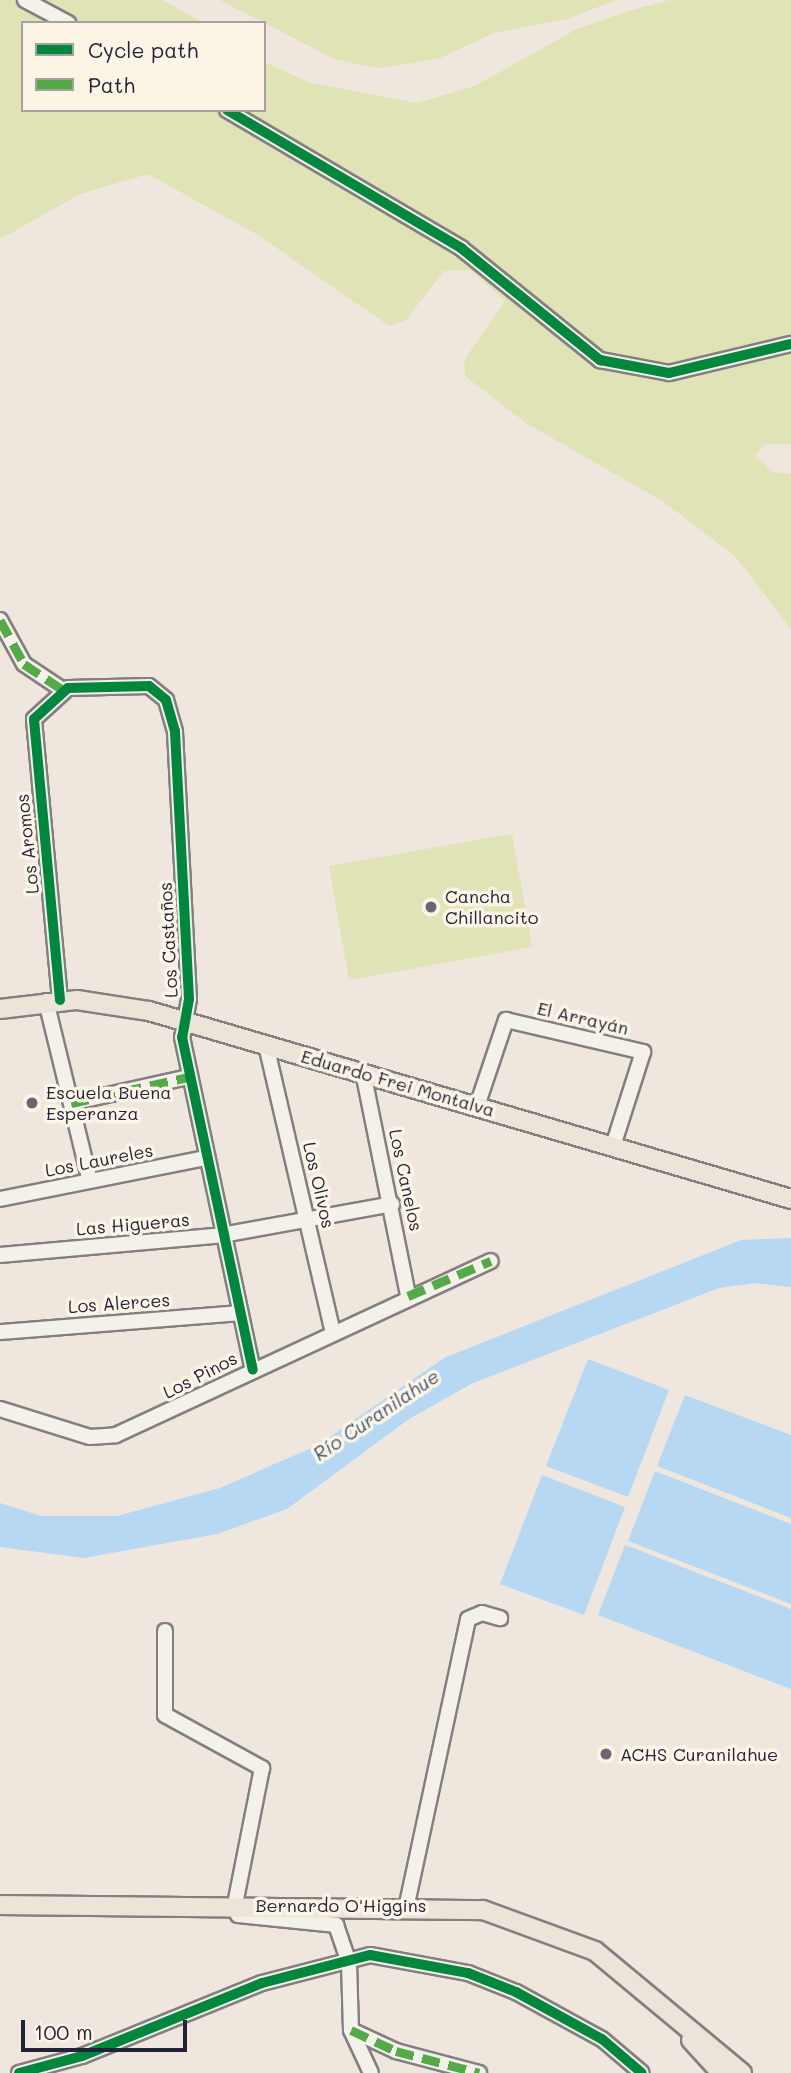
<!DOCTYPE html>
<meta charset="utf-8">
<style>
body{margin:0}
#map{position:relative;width:791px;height:2073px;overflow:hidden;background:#efe6dd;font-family:Mali,sans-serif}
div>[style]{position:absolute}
.green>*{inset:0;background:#dfe3b5}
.water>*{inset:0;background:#b6d8f2}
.roads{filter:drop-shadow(2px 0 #837f80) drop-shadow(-2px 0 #837f80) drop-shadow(0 2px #837f80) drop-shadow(0 -2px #837f80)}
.minor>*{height:14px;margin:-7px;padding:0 7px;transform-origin:7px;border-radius:7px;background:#f4f0ea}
.major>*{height:18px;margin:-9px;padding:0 9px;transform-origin:9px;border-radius:9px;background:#ece4d8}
.quiet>*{height:9px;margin-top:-4.5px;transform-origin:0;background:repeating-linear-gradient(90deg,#53aa46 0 18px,transparent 0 27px)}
.cycleway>*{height:10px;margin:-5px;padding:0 5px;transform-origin:5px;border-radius:5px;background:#00873e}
.dots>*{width:19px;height:19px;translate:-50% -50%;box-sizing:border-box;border:4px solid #fcf5e5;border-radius:50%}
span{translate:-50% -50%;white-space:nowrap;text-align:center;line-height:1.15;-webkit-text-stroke:7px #fcf5e5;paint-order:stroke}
.street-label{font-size:18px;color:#22223b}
.poi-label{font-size:18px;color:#22223b}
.left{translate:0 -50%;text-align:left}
.water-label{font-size:19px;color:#475775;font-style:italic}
.legend{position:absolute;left:21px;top:21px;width:245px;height:91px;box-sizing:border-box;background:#fcf5e5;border:2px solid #a5a1a1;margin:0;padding:9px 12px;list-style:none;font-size:21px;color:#22223b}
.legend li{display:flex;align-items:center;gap:14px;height:35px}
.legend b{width:35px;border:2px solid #a5a1a1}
.scale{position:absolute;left:21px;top:2020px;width:166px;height:32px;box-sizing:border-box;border:4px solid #22223b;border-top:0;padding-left:9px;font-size:21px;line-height:24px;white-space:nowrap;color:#22223b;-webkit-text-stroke:5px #fcf5e5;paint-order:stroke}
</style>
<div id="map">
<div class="green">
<div style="clip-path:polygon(0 0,163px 0,203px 23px,23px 23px,23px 110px,264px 110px,264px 62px,311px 83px,417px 103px,475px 86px,577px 29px,632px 10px,670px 0,791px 0,791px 444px,765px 444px,755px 456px,772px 472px,791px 474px,791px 629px,736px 557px,664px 502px,526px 423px,465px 376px,464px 360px,505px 301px,470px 270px,444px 271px,406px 320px,389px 326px,258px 235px,148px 174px,80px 194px,0 239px)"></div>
<div style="clip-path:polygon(220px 0,616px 0,567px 19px,494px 33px,438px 59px,377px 68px,334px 59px)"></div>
<div style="clip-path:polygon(512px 834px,532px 947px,349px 980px,329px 866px)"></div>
</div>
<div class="water">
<div style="clip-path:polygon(791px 1238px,791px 1287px,755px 1283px,719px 1288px,473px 1383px,409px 1419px,287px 1509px,217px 1534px,84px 1558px,0 1547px,0 1503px,41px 1516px,117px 1516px,220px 1488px,318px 1445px,444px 1358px,741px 1240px)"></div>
<div style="clip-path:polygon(588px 1359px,669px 1390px,628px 1497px,546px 1466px)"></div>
<div style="clip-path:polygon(685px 1395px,791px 1435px,791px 1518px,657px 1466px)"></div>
<div style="clip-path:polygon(655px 1471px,791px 1524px,791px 1604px,628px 1541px)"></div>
<div style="clip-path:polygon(542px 1475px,625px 1507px,584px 1615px,500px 1584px)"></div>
<div style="clip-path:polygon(625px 1545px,791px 1609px,791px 1689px,598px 1615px)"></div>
</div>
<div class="roads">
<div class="minor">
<div style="left:25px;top:0;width:49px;rotate:28.1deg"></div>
<div style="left:227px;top:110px;width:272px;rotate:30.5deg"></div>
<div style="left:461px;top:248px;width:179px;rotate:38.9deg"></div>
<div style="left:600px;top:360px;width:70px;rotate:10.7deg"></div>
<div style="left:669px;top:373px;width:125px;rotate:-13.4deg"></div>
<div style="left:0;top:620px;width:50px;rotate:61.4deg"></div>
<div style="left:24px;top:664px;width:47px;rotate:33.7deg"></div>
<div style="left:60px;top:1000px;width:282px;rotate:-95.3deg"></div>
<div style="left:34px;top:719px;width:46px;rotate:-42.4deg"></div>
<div style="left:68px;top:688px;width:81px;rotate:-1.4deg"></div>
<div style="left:149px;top:686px;width:22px;rotate:39deg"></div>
<div style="left:166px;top:700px;width:33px;rotate:74deg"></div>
<div style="left:175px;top:732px;width:267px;rotate:87deg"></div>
<div style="left:189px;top:999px;width:39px;rotate:100deg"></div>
<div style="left:182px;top:1037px;width:340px;rotate:78deg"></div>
<div style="left:46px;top:1001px;width:185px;rotate:76.3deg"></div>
<div style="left:266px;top:1045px;width:296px;rotate:76.9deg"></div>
<div style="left:363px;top:1072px;width:228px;rotate:78.6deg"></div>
<div style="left:71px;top:1103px;width:120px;rotate:-12.5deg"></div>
<div style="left:477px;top:1106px;width:91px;rotate:-71.4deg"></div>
<div style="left:506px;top:1020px;width:141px;rotate:13.1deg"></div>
<div style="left:643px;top:1052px;width:99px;rotate:107.7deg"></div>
<div style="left:0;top:1199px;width:210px;rotate:-11.3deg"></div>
<div style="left:0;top:1255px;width:223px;rotate:-5.1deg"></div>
<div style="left:222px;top:1235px;width:173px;rotate:-10.3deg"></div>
<div style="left:0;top:1332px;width:241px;rotate:-4.5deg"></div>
<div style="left:0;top:1409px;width:94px;rotate:17.3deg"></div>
<div style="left:90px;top:1437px;width:26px;rotate:-4deg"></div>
<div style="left:116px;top:1435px;width:413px;rotate:-24.9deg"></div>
<div style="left:165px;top:1631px;width:84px;rotate:90deg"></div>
<div style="left:165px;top:1715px;width:111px;rotate:28.7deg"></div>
<div style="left:262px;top:1768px;width:139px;rotate:101.2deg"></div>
<div style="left:235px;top:1904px;width:11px;rotate:75deg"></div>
<div style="left:238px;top:1915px;width:99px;rotate:5.8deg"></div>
<div style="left:336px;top:1925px;width:40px;rotate:71.1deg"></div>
<div style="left:349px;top:1963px;width:67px;rotate:88.3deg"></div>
<div style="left:351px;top:2030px;width:47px;rotate:65.1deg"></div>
<div style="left:407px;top:1904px;width:291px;rotate:-77.9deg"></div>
<div style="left:468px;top:1619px;width:15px;rotate:-23deg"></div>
<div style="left:482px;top:1613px;width:19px;rotate:16deg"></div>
<div style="left:351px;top:2030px;width:50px;rotate:25deg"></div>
<div style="left:396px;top:2051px;width:86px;rotate:14.8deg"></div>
<div style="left:19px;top:2073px;width:65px;rotate:-15.1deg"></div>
<div style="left:82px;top:2056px;width:194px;rotate:-22.1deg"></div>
<div style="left:262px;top:1983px;width:112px;rotate:-14.5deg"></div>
<div style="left:370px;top:1955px;width:100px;rotate:10.4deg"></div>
<div style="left:468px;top:1973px;width:52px;rotate:21.6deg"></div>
<div style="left:516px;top:1992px;width:98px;rotate:28.7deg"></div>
<div style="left:602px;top:2039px;width:52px;rotate:40.4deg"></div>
</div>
<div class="major">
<div style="left:0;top:1009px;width:78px;rotate:-6.7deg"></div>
<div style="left:77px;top:1000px;width:73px;rotate:8.7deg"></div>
<div style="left:149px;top:1011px;width:669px;rotate:16.32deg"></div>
<div style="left:0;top:1905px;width:483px;rotate:0.6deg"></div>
<div style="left:483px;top:1910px;width:119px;rotate:20.1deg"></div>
<div style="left:595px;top:1951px;width:191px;rotate:39.7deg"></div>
<div style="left:691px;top:2040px;width:45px;rotate:47.7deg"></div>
</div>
</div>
<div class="quiet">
<div style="left:0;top:620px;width:50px;rotate:61.4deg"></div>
<div style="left:24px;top:664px;width:47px;rotate:33.7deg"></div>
<div style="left:71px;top:1103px;width:120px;rotate:-12.5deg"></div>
<div style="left:408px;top:1296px;width:90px;rotate:-22.9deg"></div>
<div style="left:351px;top:2030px;width:50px;rotate:25deg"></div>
<div style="left:396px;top:2051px;width:86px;rotate:14.8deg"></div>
</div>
<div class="cycleway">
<div style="left:227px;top:110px;width:272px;rotate:30.5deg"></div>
<div style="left:461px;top:248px;width:179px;rotate:38.9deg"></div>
<div style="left:600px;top:360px;width:70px;rotate:10.7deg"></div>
<div style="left:669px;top:373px;width:125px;rotate:-13.4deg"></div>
<div style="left:60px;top:1000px;width:282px;rotate:-95.3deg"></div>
<div style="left:34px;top:719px;width:46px;rotate:-42.4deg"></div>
<div style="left:68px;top:688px;width:81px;rotate:-1.4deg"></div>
<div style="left:149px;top:686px;width:22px;rotate:39deg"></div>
<div style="left:166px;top:700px;width:33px;rotate:74deg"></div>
<div style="left:175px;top:732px;width:267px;rotate:87deg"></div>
<div style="left:189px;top:999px;width:39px;rotate:100deg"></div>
<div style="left:182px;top:1037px;width:340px;rotate:78deg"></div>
<div style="left:19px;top:2073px;width:65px;rotate:-15.1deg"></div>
<div style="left:82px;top:2056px;width:194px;rotate:-22.1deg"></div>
<div style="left:262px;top:1983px;width:112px;rotate:-14.5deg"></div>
<div style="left:370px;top:1955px;width:100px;rotate:10.4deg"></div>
<div style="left:468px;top:1973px;width:52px;rotate:21.6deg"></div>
<div style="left:516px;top:1992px;width:98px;rotate:28.7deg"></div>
<div style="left:602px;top:2039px;width:52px;rotate:40.4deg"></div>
</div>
<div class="dots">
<div style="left:431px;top:907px;background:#6a6774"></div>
<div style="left:32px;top:1103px;background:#6a6774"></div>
<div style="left:606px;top:1754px;background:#6a6774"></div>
</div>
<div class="street-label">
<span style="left:27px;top:844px;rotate:-96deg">Los Aromos</span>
<span style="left:168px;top:940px;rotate:-93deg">Los Castaños</span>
<span style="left:583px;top:1018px;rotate:13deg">El Arrayán</span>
<span style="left:398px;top:1083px;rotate:16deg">Eduardo Frei Montalva</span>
<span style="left:99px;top:1160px;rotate:-11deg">Los Laureles</span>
<span style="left:406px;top:1180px;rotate:78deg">Los Canelos</span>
<span style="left:319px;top:1185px;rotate:77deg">Los Olivos</span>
<span style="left:133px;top:1224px;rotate:-5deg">Las Higueras</span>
<span style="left:119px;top:1303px;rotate:-4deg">Los Alerces</span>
<span style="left:200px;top:1375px;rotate:-27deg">Los Pinos</span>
<span style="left:341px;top:1905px">Bernardo O'Higgins</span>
</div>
<div class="poi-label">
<span class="left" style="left:445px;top:907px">Cancha<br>Chillancito</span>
<span class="left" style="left:46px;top:1103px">Escuela Buena<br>Esperanza</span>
<span class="left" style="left:620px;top:1754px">ACHS Curanilahue</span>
</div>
<div class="water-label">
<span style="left:376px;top:1415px;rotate:-34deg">Río Curanilahue</span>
</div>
<ul class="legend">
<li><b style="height:9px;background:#00873e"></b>Cycle path</li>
<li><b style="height:9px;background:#53aa46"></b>Path</li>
</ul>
<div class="scale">100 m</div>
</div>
